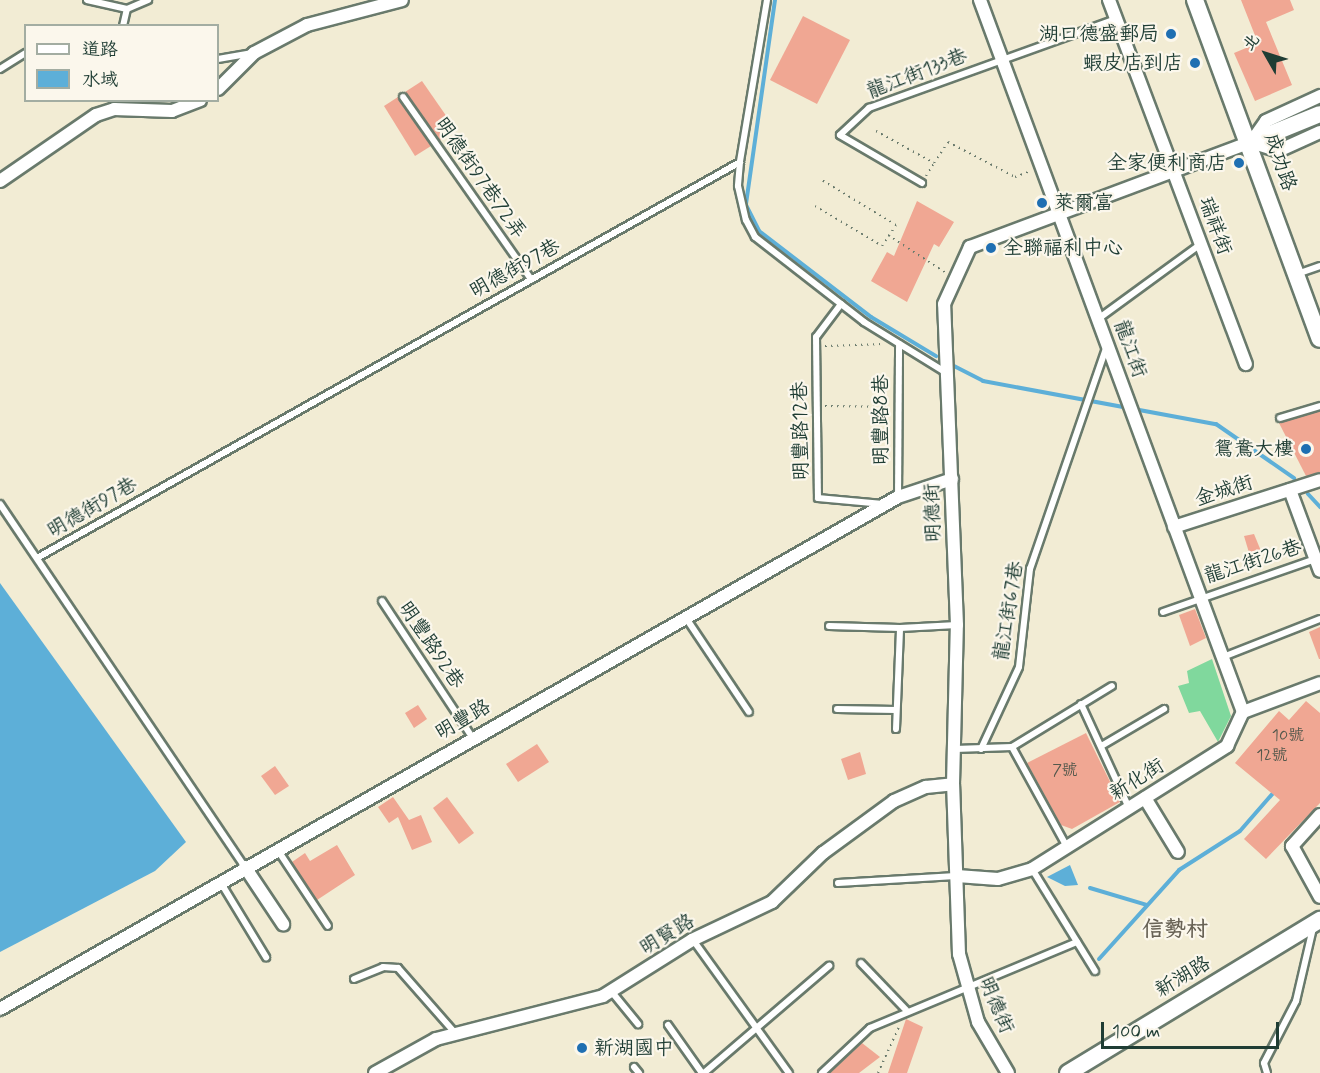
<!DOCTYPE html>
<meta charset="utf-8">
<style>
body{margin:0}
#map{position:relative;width:1320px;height:1073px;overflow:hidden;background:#f2ecd4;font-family:Mynerve,"LXGW WenKai TC",sans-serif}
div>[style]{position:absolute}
.green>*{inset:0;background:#80d89d}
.water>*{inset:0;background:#5dafd8}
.stream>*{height:4px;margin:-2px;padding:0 2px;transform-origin:2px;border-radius:2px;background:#5dafd8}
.building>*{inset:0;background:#f0a793}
.path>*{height:2px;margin-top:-1px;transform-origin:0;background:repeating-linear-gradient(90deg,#697a6c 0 1.5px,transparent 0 6px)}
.roads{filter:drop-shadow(2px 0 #697a6c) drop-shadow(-2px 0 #697a6c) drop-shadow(0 2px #697a6c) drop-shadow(0 -2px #697a6c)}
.lane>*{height:6px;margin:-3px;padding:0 3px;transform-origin:3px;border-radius:3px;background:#fff}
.street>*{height:12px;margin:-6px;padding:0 6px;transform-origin:6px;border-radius:6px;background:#fff}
.secondary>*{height:16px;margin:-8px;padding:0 8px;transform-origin:8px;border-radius:8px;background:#fff}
.dots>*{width:16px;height:16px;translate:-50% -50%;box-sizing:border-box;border:3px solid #fbf7ec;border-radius:50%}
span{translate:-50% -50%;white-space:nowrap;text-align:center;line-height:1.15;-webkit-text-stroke:4.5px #fbf7ec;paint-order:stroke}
.number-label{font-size:16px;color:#53584c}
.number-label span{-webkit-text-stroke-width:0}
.poi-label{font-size:20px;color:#1f3d34}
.right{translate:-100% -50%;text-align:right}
.left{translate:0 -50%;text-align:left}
.street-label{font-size:20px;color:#1f3d34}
.quarter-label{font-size:22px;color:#686255;font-weight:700}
.legend{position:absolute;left:24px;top:24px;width:195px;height:78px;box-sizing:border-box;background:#fbf7ec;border:2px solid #a3ada2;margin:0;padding:8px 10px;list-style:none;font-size:18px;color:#1f3d34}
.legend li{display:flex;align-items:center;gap:12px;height:30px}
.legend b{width:30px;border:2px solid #a3ada2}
.north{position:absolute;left:1236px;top:24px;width:60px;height:60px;-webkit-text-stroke:4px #fbf7ec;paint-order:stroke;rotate:309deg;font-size:16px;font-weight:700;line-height:24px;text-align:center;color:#1f3d34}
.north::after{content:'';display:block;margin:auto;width:21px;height:27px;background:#1f3d34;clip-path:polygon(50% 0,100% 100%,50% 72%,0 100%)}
.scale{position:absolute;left:1101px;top:1022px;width:178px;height:27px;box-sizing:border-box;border:3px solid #1f3d34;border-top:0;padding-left:8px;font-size:18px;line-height:21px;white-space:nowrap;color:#1f3d34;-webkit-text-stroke:4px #fbf7ec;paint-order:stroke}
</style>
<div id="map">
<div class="green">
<div style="clip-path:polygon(1212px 659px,1231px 716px,1218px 742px,1200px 711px,1189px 713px,1178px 686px,1189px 683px,1187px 671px)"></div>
</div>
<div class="water">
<div style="clip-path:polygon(0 583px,186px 842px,155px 871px,0 952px)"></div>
<div style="clip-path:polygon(1070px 865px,1078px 885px,1065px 886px,1047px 877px)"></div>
</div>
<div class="stream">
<div style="left:775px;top:0;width:207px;rotate:98.1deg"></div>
<div style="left:746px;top:205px;width:29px;rotate:63deg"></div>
<div style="left:759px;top:231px;width:141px;rotate:37.5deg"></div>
<div style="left:871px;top:317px;width:76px;rotate:31deg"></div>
<div style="left:954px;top:366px;width:33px;rotate:27deg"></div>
<div style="left:983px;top:381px;width:237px;rotate:10.5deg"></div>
<div style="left:1216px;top:424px;width:95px;rotate:34.7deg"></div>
<div style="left:1308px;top:494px;width:18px;rotate:47deg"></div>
<div style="left:1090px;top:888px;width:59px;rotate:16.6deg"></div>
<div style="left:1099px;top:959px;width:120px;rotate:-48deg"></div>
<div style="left:1179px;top:870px;width:72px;rotate:-32.6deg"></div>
<div style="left:1240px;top:831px;width:52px;rotate:-48.9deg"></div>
</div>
<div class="building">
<div style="clip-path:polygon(1241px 0,1290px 0,1294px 10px,1266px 22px,1292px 85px,1255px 101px,1234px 53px,1258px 43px)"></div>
<div style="clip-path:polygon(803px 16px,850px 40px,817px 104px,770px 80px)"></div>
<div style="clip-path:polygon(422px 81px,456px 130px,440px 140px,405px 92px)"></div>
<div style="clip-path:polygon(398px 97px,431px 146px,415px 156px,384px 106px)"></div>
<div style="clip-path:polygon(917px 201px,954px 222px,939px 247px,934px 244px,907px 302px,871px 281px,887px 252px,894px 256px)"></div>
<div style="clip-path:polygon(1320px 411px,1320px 472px,1306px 476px,1279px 423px)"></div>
<div style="clip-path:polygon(1254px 534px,1261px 551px,1250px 556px,1244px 536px)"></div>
<div style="clip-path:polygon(1195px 609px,1206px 638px,1190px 646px,1179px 615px)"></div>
<div style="clip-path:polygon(1320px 627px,1320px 659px,1319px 659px,1309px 632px)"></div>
<div style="clip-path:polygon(1306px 701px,1320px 713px,1320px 803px,1266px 859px,1244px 839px,1280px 800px,1235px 763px,1279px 711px,1289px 720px)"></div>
<div style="clip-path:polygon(418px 705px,427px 719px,414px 728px,405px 713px)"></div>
<div style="clip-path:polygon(1086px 733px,1120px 802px,1072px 829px,1061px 825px,1027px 763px)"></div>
<div style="clip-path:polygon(537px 744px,549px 762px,518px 782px,506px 764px)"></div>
<div style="clip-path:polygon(860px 752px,866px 774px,848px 780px,841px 759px)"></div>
<div style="clip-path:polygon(275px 766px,289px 786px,275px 795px,261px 776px)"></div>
<div style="clip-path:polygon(393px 797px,409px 820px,421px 815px,432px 842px,412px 850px,398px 817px,389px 823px,378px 807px)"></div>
<div style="clip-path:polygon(447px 797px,474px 833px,459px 844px,433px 808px)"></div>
<div style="clip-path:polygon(337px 845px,355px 875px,317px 900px,292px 862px,305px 853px,310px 861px)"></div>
<div style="clip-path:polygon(906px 1019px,923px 1027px,907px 1073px,888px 1073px)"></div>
<div style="clip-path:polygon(862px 1043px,880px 1057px,859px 1073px,830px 1073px)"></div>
</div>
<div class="path">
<div style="left:876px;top:131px;width:66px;rotate:28.9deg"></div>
<div style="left:934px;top:163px;width:25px;rotate:-56deg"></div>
<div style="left:948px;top:142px;width:76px;rotate:27.6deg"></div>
<div style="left:1015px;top:177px;width:17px;rotate:-21deg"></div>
<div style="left:926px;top:176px;width:15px;rotate:-58deg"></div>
<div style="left:815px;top:206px;width:78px;rotate:30.8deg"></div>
<div style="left:882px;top:246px;width:25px;rotate:-56deg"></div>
<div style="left:896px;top:225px;width:87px;rotate:-148.7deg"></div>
<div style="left:888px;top:235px;width:69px;rotate:33.2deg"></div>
<div style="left:825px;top:346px;width:57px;rotate:-2deg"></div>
<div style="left:825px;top:406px;width:64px;rotate:0.9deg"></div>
<div style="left:878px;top:1073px;width:51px;rotate:-65.5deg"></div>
</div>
<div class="roads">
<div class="lane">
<div style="left:87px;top:0;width:41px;rotate:12.7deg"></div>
<div style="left:127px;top:9px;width:23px;rotate:-23deg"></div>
<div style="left:767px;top:0;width:164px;rotate:99.5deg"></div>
<div style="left:740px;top:162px;width:24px;rotate:95deg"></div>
<div style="left:738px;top:186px;width:35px;rotate:77deg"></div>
<div style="left:746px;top:220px;width:19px;rotate:62deg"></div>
<div style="left:755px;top:237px;width:138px;rotate:37.9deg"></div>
<div style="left:864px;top:322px;width:95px;rotate:31.7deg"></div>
<div style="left:123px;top:26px;width:17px;rotate:-77deg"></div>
<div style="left:218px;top:59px;width:35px;rotate:-10deg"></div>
<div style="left:0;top:69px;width:31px;rotate:-32deg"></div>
<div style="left:403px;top:97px;width:223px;rotate:54.9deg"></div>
<div style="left:922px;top:183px;width:95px;rotate:-149.7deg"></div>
<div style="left:840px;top:135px;width:40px;rotate:-43deg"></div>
<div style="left:869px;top:108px;width:263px;rotate:-19.8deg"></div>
<div style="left:1297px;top:274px;width:24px;rotate:-19deg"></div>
<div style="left:841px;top:304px;width:41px;rotate:127.1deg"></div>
<div style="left:816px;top:337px;width:161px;rotate:89.3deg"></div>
<div style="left:818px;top:498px;width:65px;rotate:5.3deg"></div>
<div style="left:1098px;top:319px;width:127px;rotate:-36.1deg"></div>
<div style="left:1280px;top:418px;width:42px;rotate:-16.7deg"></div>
<div style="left:898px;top:497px;width:153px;rotate:-89.6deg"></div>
<div style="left:0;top:504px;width:438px;rotate:56deg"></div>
<div style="left:37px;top:558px;width:807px;rotate:-29.39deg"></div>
<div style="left:382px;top:601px;width:163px;rotate:56.5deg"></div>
<div style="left:1163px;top:612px;width:161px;rotate:-19.2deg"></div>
<div style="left:686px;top:618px;width:113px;rotate:56.2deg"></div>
<div style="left:829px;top:626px;width:71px;rotate:1.6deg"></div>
<div style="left:1223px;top:657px;width:104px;rotate:-21.4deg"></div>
<div style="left:1081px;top:704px;width:115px;rotate:65.2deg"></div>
<div style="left:837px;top:709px;width:59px;rotate:1deg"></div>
<div style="left:896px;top:729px;width:101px;rotate:-87.7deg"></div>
<div style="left:900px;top:628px;width:57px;rotate:-3deg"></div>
<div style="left:1103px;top:745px;width:71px;rotate:-30.5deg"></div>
<div style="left:1012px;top:747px;width:114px;rotate:61.2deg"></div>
<div style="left:955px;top:749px;width:57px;rotate:-2deg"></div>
<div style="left:1012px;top:747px;width:117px;rotate:-31.4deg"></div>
<div style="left:981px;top:749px;width:90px;rotate:-65.1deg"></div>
<div style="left:1019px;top:667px;width:99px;rotate:-83.6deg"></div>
<div style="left:1030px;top:569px;width:236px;rotate:-71deg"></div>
<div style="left:277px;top:849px;width:92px;rotate:56.5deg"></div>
<div style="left:1032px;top:869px;width:120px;rotate:58.3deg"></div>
<div style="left:221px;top:883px;width:87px;rotate:58.7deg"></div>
<div style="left:838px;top:883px;width:118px;rotate:-3.4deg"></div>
<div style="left:693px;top:940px;width:164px;rotate:54.2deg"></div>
<div style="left:861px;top:963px;width:65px;rotate:46.2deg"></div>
<div style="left:354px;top:979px;width:31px;rotate:-22deg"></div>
<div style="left:383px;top:967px;width:15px;rotate:4deg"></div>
<div style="left:398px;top:968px;width:88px;rotate:48.7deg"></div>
<div style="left:611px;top:991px;width:43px;rotate:50.7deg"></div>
<div style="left:668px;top:1025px;width:59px;rotate:54.7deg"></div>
<div style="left:634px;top:1067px;width:8px;rotate:50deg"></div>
<div style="left:704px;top:1073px;width:165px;rotate:-40.6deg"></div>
<div style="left:822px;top:1073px;width:66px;rotate:-43.2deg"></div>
<div style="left:870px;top:1028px;width:224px;rotate:-22.6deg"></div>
<div style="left:1267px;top:1073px;width:10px;rotate:-107deg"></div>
<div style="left:1264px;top:1063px;width:70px;rotate:-62.7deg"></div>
<div style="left:1296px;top:1001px;width:75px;rotate:-76.9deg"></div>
</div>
<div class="street">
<div style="left:980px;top:0;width:759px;rotate:69.73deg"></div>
<div style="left:1109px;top:0;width:389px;rotate:69.4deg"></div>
<div style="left:218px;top:89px;width:51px;rotate:-45deg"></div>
<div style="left:254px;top:53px;width:60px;rotate:-27.8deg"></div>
<div style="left:307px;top:25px;width:98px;rotate:-14.7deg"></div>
<div style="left:1252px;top:141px;width:24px;rotate:-55deg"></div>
<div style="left:1266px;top:121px;width:60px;rotate:-24.8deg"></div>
<div style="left:1251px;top:142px;width:28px;rotate:18deg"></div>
<div style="left:1278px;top:151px;width:46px;rotate:-24.3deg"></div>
<div style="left:0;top:181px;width:116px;rotate:-34.5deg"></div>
<div style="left:96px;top:115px;width:19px;rotate:-18deg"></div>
<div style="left:114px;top:109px;width:58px;rotate:2deg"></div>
<div style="left:172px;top:111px;width:30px;rotate:-21deg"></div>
<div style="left:1290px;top:490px;width:86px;rotate:69.7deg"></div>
<div style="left:1174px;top:527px;width:153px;rotate:-17.8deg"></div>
<div style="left:1243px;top:712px;width:82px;rotate:-20.6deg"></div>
<div style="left:1145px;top:798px;width:63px;rotate:58.6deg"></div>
<div style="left:1320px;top:815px;width:42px;rotate:132.1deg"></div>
<div style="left:1292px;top:846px;width:58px;rotate:61.2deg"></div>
<div style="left:245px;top:867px;width:69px;rotate:56.3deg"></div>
<div style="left:957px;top:876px;width:41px;rotate:4.2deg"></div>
<div style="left:998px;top:879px;width:35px;rotate:-16deg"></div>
<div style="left:1032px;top:869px;width:231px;rotate:-32.2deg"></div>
<div style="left:1227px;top:746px;width:38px;rotate:-65deg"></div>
<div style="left:0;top:1009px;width:1034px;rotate:-29.69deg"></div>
<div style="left:898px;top:497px;width:57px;rotate:-18.4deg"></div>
<div style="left:375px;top:1073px;width:70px;rotate:-29.1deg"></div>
<div style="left:436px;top:1039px;width:172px;rotate:-14.4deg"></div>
<div style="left:603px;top:996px;width:105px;rotate:-32.2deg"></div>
<div style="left:692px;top:940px;width:89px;rotate:-25.4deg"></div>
<div style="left:772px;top:902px;width:71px;rotate:-43.9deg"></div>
<div style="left:823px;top:853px;width:88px;rotate:-36.2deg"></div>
<div style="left:894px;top:801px;width:35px;rotate:-24deg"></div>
<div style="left:926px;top:787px;width:27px;rotate:-6deg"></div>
<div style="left:1008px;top:1073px;width:59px;rotate:-120.5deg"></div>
<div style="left:978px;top:1022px;width:71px;rotate:-105.6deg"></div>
<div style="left:959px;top:954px;width:170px;rotate:-92deg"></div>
<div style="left:953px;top:784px;width:159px;rotate:-88.6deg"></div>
<div style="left:957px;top:625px;width:321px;rotate:-92.3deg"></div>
<div style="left:944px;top:304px;width:63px;rotate:-65.5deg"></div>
<div style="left:970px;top:247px;width:300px;rotate:-20.5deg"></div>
</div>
<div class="secondary">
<div style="left:1195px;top:0;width:361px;rotate:69.8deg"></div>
<div style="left:1251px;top:142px;width:74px;rotate:-22.1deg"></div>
<div style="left:1068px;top:1073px;width:295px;rotate:-31.3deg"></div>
</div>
</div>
<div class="dots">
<div style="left:1171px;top:34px;background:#1f6fb2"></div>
<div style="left:1195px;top:63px;background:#1f6fb2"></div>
<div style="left:1239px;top:163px;background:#1f6fb2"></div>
<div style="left:1042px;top:203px;background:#1f6fb2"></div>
<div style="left:991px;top:248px;background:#1f6fb2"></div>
<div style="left:1306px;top:449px;background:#1f6fb2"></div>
<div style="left:582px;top:1048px;background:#1f6fb2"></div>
</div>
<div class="number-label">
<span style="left:1288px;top:736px">10號</span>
<span style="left:1272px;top:756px">12號</span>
<span style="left:1065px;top:771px">7號</span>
</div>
<div class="poi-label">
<span class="right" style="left:1159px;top:34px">湖口德盛郵局</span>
<span class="right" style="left:1183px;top:63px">蝦皮店到店</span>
<span class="right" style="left:1227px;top:163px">全家便利商店</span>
<span class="left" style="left:1054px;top:203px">萊爾富</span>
<span class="left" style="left:1003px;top:248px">全聯福利中心</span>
<span class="right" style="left:1294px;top:449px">鴛鴦大樓</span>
<span class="left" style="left:594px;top:1048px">新湖國中</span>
</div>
<div class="street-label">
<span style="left:917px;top:74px;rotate:-21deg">龍江街133巷</span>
<span style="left:1280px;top:162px;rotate:71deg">成功路</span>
<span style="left:480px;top:178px;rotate:55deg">明德街97巷72弄</span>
<span style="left:1215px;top:226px;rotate:70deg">瑞祥街</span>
<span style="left:515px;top:269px;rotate:-29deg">明德街97巷</span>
<span style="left:1130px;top:349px;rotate:70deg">龍江街</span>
<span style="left:881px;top:420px;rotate:-90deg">明豐路8巷</span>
<span style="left:801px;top:431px;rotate:-91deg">明豐路12巷</span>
<span style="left:1224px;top:491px;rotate:-18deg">金城街</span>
<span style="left:92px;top:508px;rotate:-30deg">明德街97巷</span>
<span style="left:933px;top:513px;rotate:-92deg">明德街</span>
<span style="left:1253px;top:562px;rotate:-18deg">龍江街26巷</span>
<span style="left:1009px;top:611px;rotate:-81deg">龍江街67巷</span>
<span style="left:431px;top:645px;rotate:56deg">明豐路92巷</span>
<span style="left:463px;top:720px;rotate:-30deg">明豐路</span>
<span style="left:1137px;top:780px;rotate:-32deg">新化街</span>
<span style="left:667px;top:935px;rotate:-31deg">明賢路</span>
<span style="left:1183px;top:977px;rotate:-31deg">新湖路</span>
<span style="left:996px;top:1005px;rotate:67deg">明德街</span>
</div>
<div class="quarter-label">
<span style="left:1175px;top:931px">信勢村</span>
</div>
<ul class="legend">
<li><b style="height:8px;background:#fff"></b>道路</li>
<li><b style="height:16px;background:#5dafd8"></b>水域</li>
</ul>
<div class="north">北</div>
<div class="scale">100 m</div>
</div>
